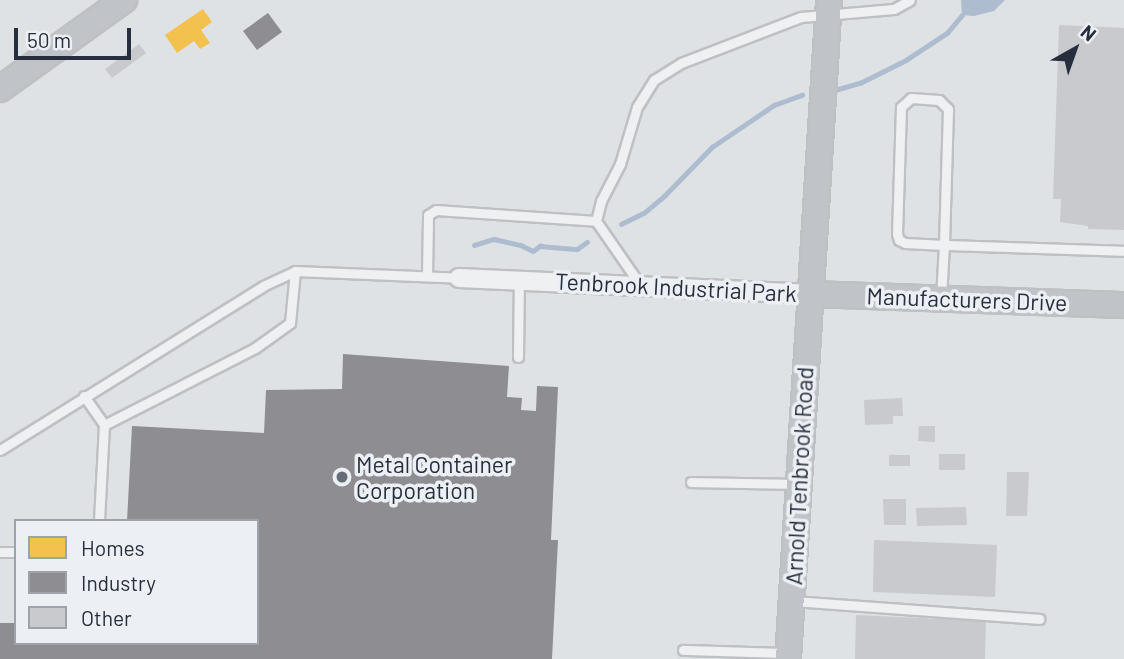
<!DOCTYPE html>
<style>
body{margin:0}
#map{position:relative;width:1124px;height:659px;overflow:hidden;background:#dfe2e5;font-family:Barlow,sans-serif}
div>[style]{position:absolute}
.water>*{inset:0;background:#adbdcf}
.homes>*{inset:0;background:#f2c14e}
.industry>*{inset:0;background:#8d8d92}
.stream>*{height:4.5px;margin:-2.25px;padding:0 2.25px;transform-origin:2.25px;border-radius:2.25px;background:#adbdcf}
.building>*{inset:0;background:#c8cacd}
.roads{filter:drop-shadow(2px 0 #bec0c3) drop-shadow(-2px 0 #bec0c3) drop-shadow(0 2px #bec0c3) drop-shadow(0 -2px #bec0c3)}
.lane>*{height:9px;margin:-4.5px;padding:0 4.5px;transform-origin:4.5px;border-radius:4.5px;background:#eff0f1}
.street>*{height:18px;margin:-9px;padding:0 9px;transform-origin:9px;border-radius:9px;background:#eff0f1}
.secondary>*{height:24px;margin:-12px;padding:0 12px;transform-origin:12px;border-radius:12px;background:#c0c3c7}
.dots>*{width:19px;height:19px;translate:-50% -50%;box-sizing:border-box;border:4px solid #ecf0f4;border-radius:50%}
span{translate:-50% -50%;white-space:nowrap;text-align:center;line-height:1.15;-webkit-text-stroke:7px #ecf0f4;paint-order:stroke}
.street-label{font-size:23px;color:#272e3d}
.poi-label{font-size:23px;color:#272e3d}
.left{translate:0 -50%;text-align:left}
.legend{position:absolute;left:14px;top:519px;width:245px;height:126px;box-sizing:border-box;background:#ecf0f4;border:2px solid #9da2ab;margin:0;padding:9px 12px;list-style:none;font-size:21px;color:#272e3d}
.legend li{display:flex;align-items:center;gap:14px;height:35px}
.legend b{width:35px;border:2px solid #9da2ab}
.north{position:absolute;left:1040px;top:14px;width:70px;height:70px;-webkit-text-stroke:5px #ecf0f4;paint-order:stroke;rotate:40deg;font-size:19px;font-weight:700;line-height:28px;text-align:center;color:#272e3d}
.north::after{content:'';display:block;margin:auto;width:24px;height:32px;background:#272e3d;clip-path:polygon(50% 0,100% 100%,50% 72%,0 100%)}
.scale{position:absolute;left:14px;top:28px;width:117px;height:32px;box-sizing:border-box;border:4px solid #272e3d;border-top:0;padding-left:9px;font-size:21px;line-height:24px;white-space:nowrap;color:#272e3d;-webkit-text-stroke:5px #ecf0f4;paint-order:stroke}
</style>
<div id="map">
<div class="water">
<div style="clip-path:polygon(961px 0,1005px 0,994px 11px,974px 16px,962px 15px)"></div>
</div>
<div class="homes">
<div style="clip-path:polygon(203px 9px,212px 22px,201px 30px,210px 43px,200px 49px,194px 41px,177px 53px,165px 35px)"></div>
</div>
<div class="industry">
<div style="clip-path:polygon(268px 13px,282px 32px,257px 50px,243px 31px)"></div>
<div style="clip-path:polygon(343px 354px,509px 366px,507px 397px,522px 398px,521px 410px,536px 411px,537px 386px,558px 387px,551px 540px,558px 540px,552px 659px,0 659px,0 623px,16px 623px,16px 643px,257px 643px,257px 521px,127px 521px,132px 426px,264px 433px,266px 390px,342px 389px)"></div>
</div>
<div class="stream">
<div style="left:835px;top:90px;width:26px;rotate:-16deg"></div>
<div style="left:860px;top:83px;width:51px;rotate:-26.6deg"></div>
<div style="left:906px;top:60px;width:49px;rotate:-33.4deg"></div>
<div style="left:947px;top:33px;width:23px;rotate:-50deg"></div>
<div style="left:621px;top:224px;width:25px;rotate:-26deg"></div>
<div style="left:644px;top:213px;width:26px;rotate:-40deg"></div>
<div style="left:664px;top:196px;width:69px;rotate:-45.6deg"></div>
<div style="left:712px;top:147px;width:75px;rotate:-34.1deg"></div>
<div style="left:774px;top:105px;width:30px;rotate:-20deg"></div>
<div style="left:474px;top:245px;width:21px;rotate:-17deg"></div>
<div style="left:494px;top:239px;width:28px;rotate:13deg"></div>
<div style="left:521px;top:245px;width:13px;rotate:27deg"></div>
<div style="left:533px;top:251px;width:9px;rotate:-36deg"></div>
<div style="left:540px;top:246px;width:37px;rotate:5deg"></div>
<div style="left:577px;top:249px;width:12px;rotate:-35deg"></div>
</div>
<div class="building">
<div style="clip-path:polygon(1059px 25px,1124px 28px,1124px 230px,1088px 229px,1088px 226px,1060px 222px,1061px 199px,1053px 199px)"></div>
<div style="clip-path:polygon(139px 44px,146px 53px,112px 78px,105px 69px)"></div>
<div style="clip-path:polygon(902px 398px,903px 416px,893px 416px,893px 424px,865px 425px,864px 400px)"></div>
<div style="clip-path:polygon(919px 426px,935px 426px,935px 442px,918px 441px)"></div>
<div style="clip-path:polygon(939px 454px,965px 454px,965px 470px,939px 470px)"></div>
<div style="clip-path:polygon(889px 455px,910px 455px,910px 466px,889px 466px)"></div>
<div style="clip-path:polygon(1007px 472px,1029px 472px,1027px 516px,1006px 516px)"></div>
<div style="clip-path:polygon(883px 499px,906px 499px,906px 525px,884px 525px)"></div>
<div style="clip-path:polygon(966px 507px,967px 525px,917px 526px,916px 508px)"></div>
<div style="clip-path:polygon(874px 540px,997px 545px,995px 597px,873px 592px)"></div>
<div style="clip-path:polygon(856px 615px,986px 621px,985px 659px,855px 659px)"></div>
</div>
<div class="roads">
<div class="lane">
<div style="left:911px;top:98px;width:28px;rotate:4deg"></div>
<div style="left:939px;top:100px;width:13px;rotate:45deg"></div>
<div style="left:948px;top:109px;width:136px;rotate:91.7deg"></div>
<div style="left:944px;top:245px;width:39px;rotate:-177deg"></div>
<div style="left:905px;top:243px;width:7px;rotate:-153deg"></div>
<div style="left:899px;top:240px;width:6px;rotate:-108deg"></div>
<div style="left:897px;top:234px;width:127px;rotate:-88.2deg"></div>
<div style="left:901px;top:107px;width:13px;rotate:-42deg"></div>
<div style="left:427px;top:275px;width:60px;rotate:-89deg"></div>
<div style="left:428px;top:215px;width:9px;rotate:-32deg"></div>
<div style="left:436px;top:210px;width:160px;rotate:3.9deg"></div>
<div style="left:641px;top:286px;width:79px;rotate:-124.7deg"></div>
<div style="left:596px;top:221px;width:21px;rotate:-76deg"></div>
<div style="left:601px;top:201px;width:42px;rotate:-62.8deg"></div>
<div style="left:620px;top:164px;width:59px;rotate:-73.4deg"></div>
<div style="left:637px;top:107px;width:32px;rotate:-58deg"></div>
<div style="left:654px;top:80px;width:32px;rotate:-32deg"></div>
<div style="left:681px;top:63px;width:129px;rotate:-21deg"></div>
<div style="left:801px;top:17px;width:93px;rotate:-4.9deg"></div>
<div style="left:894px;top:9px;width:18px;rotate:-29deg"></div>
<div style="left:941px;top:298px;width:53px;rotate:-86.8deg"></div>
<div style="left:944px;top:245px;width:180px;rotate:1.9deg"></div>
<div style="left:518px;top:357px;width:77px;rotate:-89.3deg"></div>
<div style="left:84px;top:396px;width:35px;rotate:55deg"></div>
<div style="left:104px;top:425px;width:96px;rotate:93deg"></div>
<div style="left:104px;top:425px;width:169px;rotate:-27deg"></div>
<div style="left:255px;top:348px;width:43px;rotate:-35.5deg"></div>
<div style="left:290px;top:323px;width:52px;rotate:-84.5deg"></div>
<div style="left:0;top:450px;width:310px;rotate:-31.9deg"></div>
<div style="left:263px;top:286px;width:35px;rotate:-25deg"></div>
<div style="left:295px;top:271px;width:164px;rotate:2.4deg"></div>
<div style="left:691px;top:482px;width:104px;rotate:1.1deg"></div>
<div style="left:0;top:552px;width:16px"></div>
<div style="left:794px;top:601px;width:246px;rotate:4.2deg"></div>
<div style="left:683px;top:650px;width:104px;rotate:1.7deg"></div>
</div>
<div class="street">
<div style="left:459px;top:278px;width:350px;rotate:2.6deg"></div>
</div>
<div class="secondary">
<div style="left:0;top:89px;width:153px;rotate:-35.7deg"></div>
<div style="left:809px;top:294px;width:315px;rotate:2deg"></div>
<div style="left:788px;top:659px;width:660px;rotate:-86.44deg"></div>
</div>
</div>
<div class="dots">
<div style="left:342px;top:477px;background:#676d78"></div>
</div>
<div class="street-label">
<span style="left:676px;top:287px;rotate:3deg">Tenbrook Industrial Park</span>
<span style="left:967px;top:299px;rotate:2deg">Manufacturers Drive</span>
<span style="left:799px;top:476px;rotate:-87deg">Arnold Tenbrook Road</span>
</div>
<div class="poi-label">
<span class="left" style="left:356px;top:477px">Metal Container<br>Corporation</span>
</div>
<ul class="legend">
<li><b style="height:19px;background:#f2c14e"></b>Homes</li>
<li><b style="height:19px;background:#8d8d92"></b>Industry</li>
<li><b style="height:19px;background:#c8cacd"></b>Other</li>
</ul>
<div class="north">N</div>
<div class="scale">50 m</div>
</div>
